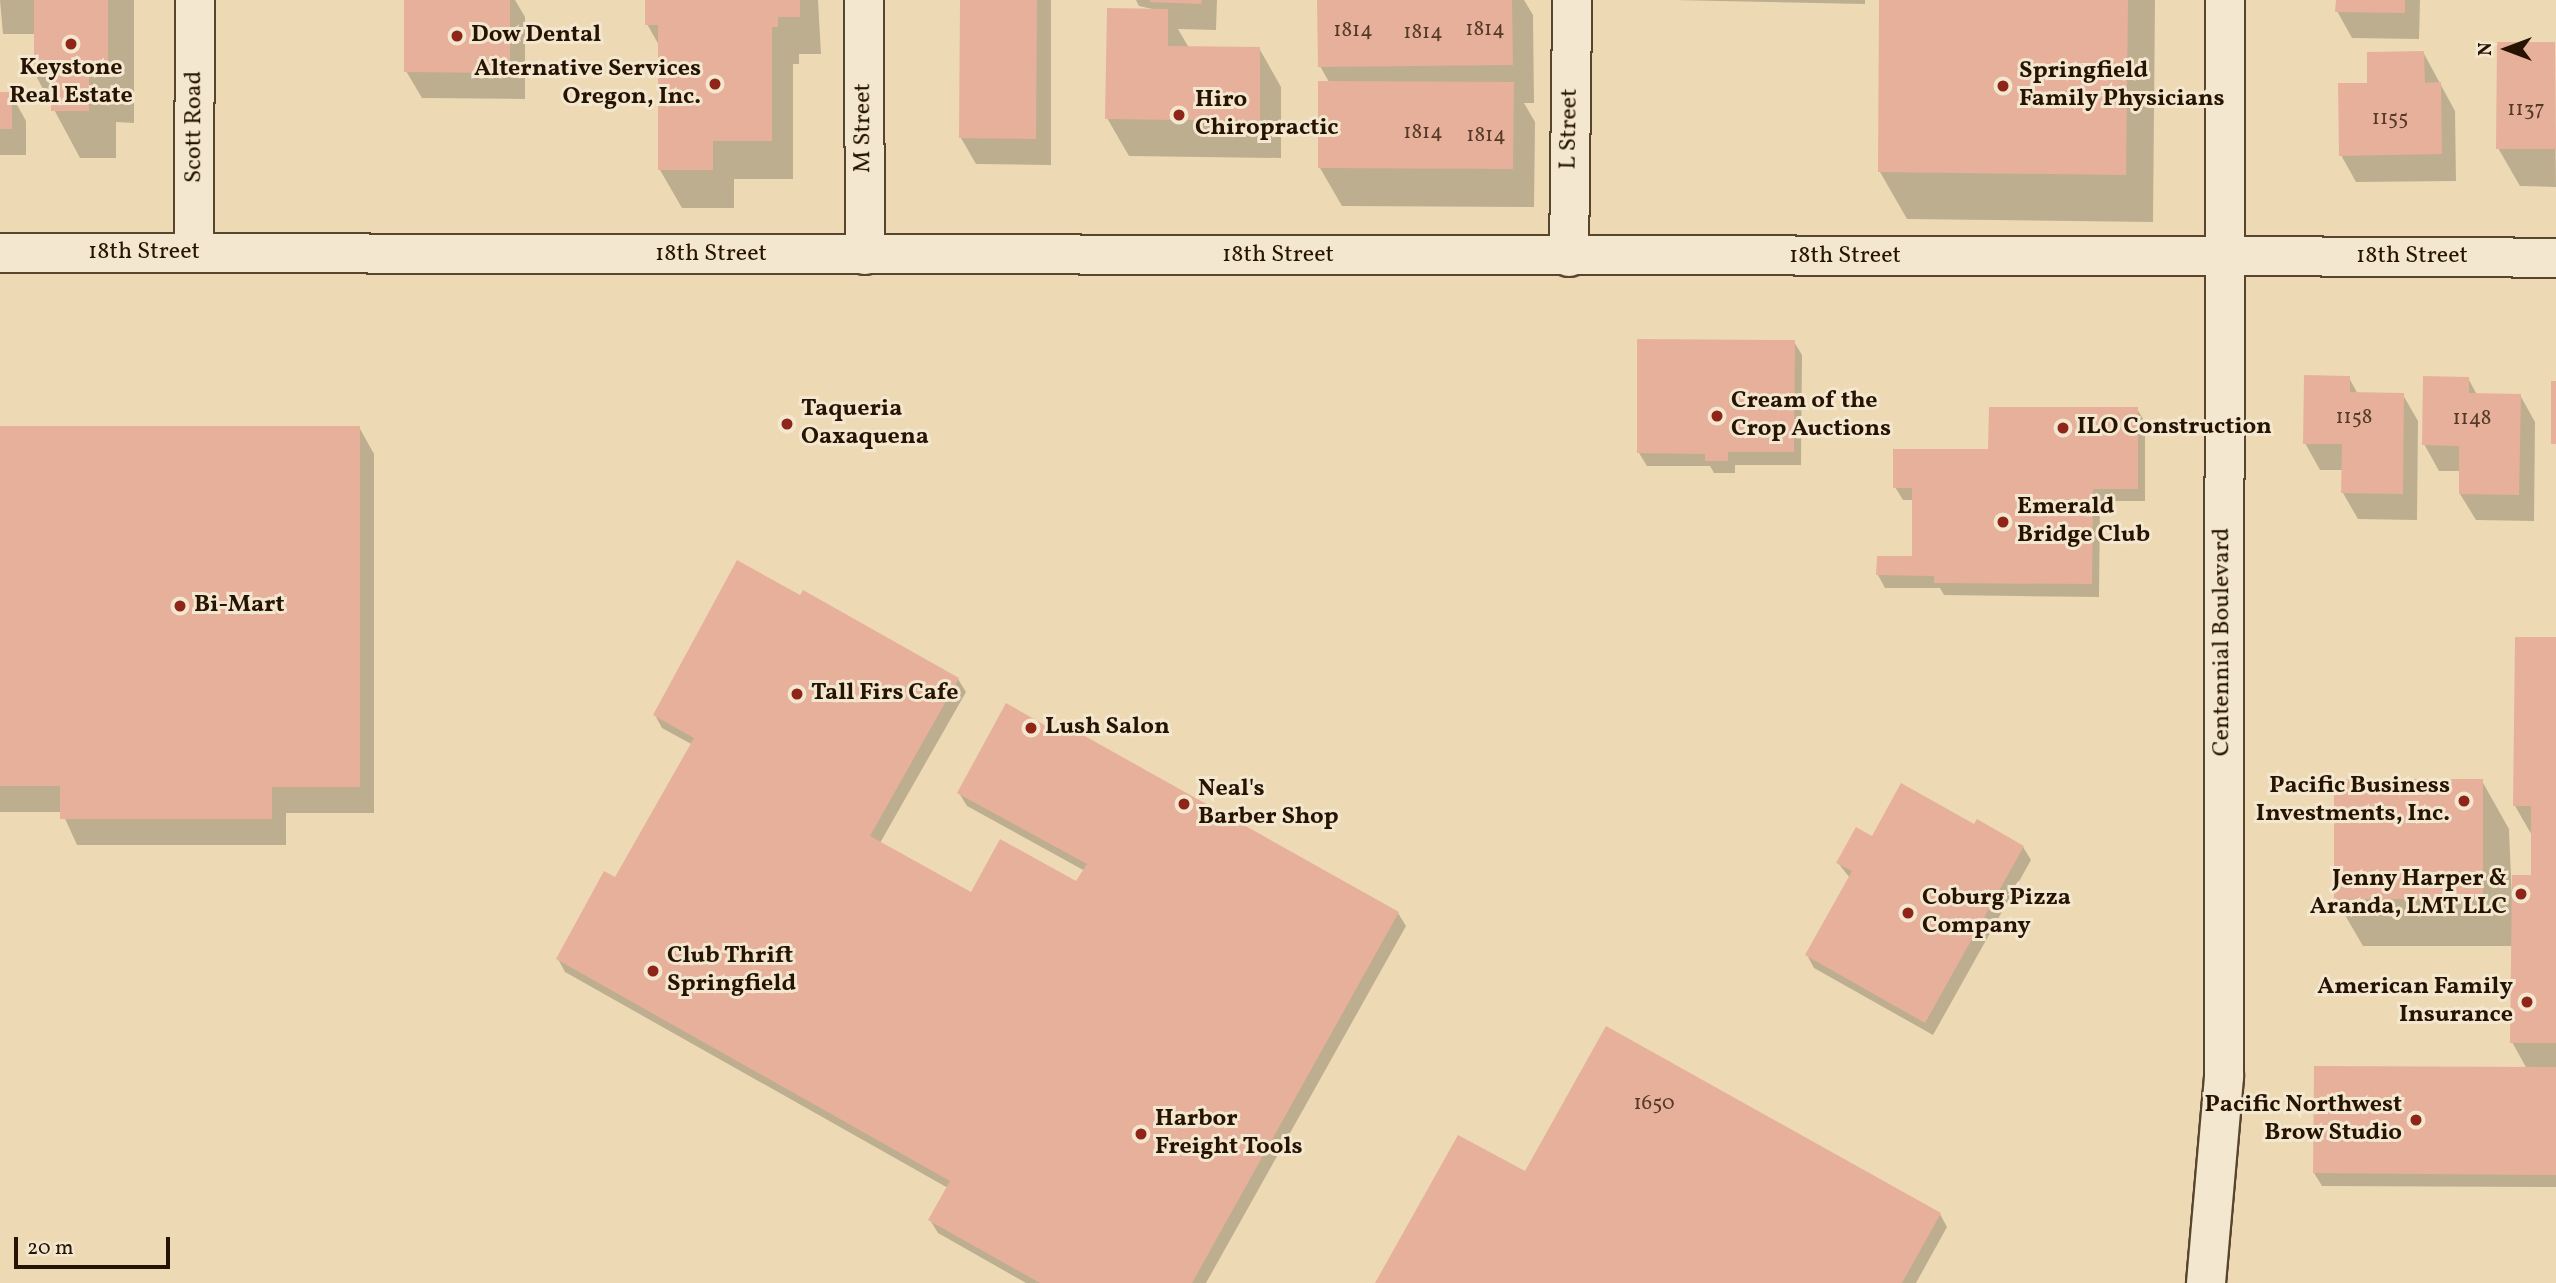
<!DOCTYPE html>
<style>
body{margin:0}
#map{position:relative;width:2556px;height:1283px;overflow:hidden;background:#eddab5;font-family:Vollkorn,serif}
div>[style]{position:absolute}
.shadow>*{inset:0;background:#0003}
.building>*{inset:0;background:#e7b09b}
.roads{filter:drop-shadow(2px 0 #58452e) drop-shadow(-2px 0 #58452e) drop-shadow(0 2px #58452e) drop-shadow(0 -2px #58452e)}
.street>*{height:38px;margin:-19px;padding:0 19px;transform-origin:19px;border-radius:19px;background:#f3e7cf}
.secondary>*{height:38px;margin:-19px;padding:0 19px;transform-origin:19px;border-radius:19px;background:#f3e7cf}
.dots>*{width:19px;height:19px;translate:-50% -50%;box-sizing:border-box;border:4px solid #f3e7cf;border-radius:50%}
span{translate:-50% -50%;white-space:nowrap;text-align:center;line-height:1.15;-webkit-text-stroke:6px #f3e7cf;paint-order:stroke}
.number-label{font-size:21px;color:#563a28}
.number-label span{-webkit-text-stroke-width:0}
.poi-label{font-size:24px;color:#261301;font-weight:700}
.left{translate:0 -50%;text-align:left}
.right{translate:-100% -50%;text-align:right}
.street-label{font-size:24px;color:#261301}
.north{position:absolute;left:2472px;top:14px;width:70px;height:70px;-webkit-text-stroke:5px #f3e7cf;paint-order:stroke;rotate:270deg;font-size:19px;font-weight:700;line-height:28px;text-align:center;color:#261301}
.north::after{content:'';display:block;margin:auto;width:24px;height:32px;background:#261301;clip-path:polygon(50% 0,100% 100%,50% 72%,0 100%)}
.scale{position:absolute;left:14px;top:1237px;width:156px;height:32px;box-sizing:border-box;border:4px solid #261301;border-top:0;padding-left:9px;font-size:21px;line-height:24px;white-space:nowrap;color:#261301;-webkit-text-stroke:5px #f3e7cf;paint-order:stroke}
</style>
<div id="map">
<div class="shadow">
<div style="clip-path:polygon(0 0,134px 0,134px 123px,116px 122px,116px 158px,80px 158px,35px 74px,35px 34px,3px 34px)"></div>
<div style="clip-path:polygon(406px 0,515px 0,525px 17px,525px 99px,422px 98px,406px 71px)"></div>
<div style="clip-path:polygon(647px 0,818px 0,821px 54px,799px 54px,799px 64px,793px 64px,793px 179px,734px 179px,734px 208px,682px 208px,660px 170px,660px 47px,647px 24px)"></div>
<div style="clip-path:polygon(961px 0,1051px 0,1051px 165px,976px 164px,961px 138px)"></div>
<div style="clip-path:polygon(1136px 0,1217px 0,1216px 30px,1178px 29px,1189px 48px,1259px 48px,1281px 87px,1281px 158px,1129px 156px,1107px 118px,1157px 10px,1139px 6px)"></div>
<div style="clip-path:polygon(1319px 0,1524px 0,1533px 15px,1534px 103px,1524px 103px,1535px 122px,1534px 207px,1342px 206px,1320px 168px,1329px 82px,1320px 66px)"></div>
<div style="clip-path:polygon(1674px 0,1865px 0,1865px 4px)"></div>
<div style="clip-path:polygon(1880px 0,2155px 0,2153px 222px,1907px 219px,1880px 172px)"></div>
<div style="clip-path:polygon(2337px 0,2420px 0,2419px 39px,2352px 38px,2337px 11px)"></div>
<div style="clip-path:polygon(2554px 44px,2556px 187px,2520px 186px,2498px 148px)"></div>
<div style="clip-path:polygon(2423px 52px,2455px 111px,2456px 181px,2356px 182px,2341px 155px,2369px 85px)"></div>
<div style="clip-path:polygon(0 94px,11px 94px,26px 121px,26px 155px,0 155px)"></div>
<div style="clip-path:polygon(1794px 342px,1802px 355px,1801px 465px,1735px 465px,1735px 473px,1714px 473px,1710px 466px,1647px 466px,1639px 453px)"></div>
<div style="clip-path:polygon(2349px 378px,2358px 394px,2403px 395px,2418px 421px,2417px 520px,2358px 519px,2343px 493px,2344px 470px,2320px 470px,2305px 443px)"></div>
<div style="clip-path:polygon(2468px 378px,2477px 395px,2520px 395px,2535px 422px,2534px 521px,2476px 520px,2460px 494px,2461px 471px,2439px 471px,2424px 444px)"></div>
<div style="clip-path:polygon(2137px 409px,2145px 422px,2145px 501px,2100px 501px,2099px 597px,1944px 595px,1940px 588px,1885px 588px,1878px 575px,1914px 558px,1914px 500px,1903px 500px,1895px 487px,1990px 450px)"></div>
<div style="clip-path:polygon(0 427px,359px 427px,374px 454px,374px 813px,286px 813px,286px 845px,77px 845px,62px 812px,0 812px)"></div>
<div style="clip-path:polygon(2556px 639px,2556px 1187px,2322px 1186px,2314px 1173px,2527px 1069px,2512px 1042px,2513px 946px,2363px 946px,2335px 898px,2482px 781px,2509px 829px,2513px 924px,2533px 877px,2533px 837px,2515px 806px)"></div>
<div style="clip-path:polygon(958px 679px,966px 692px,880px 843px,971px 894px,1077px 884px,1085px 871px,967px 806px,959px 793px,1398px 913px,1406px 926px,1206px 1283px,1026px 1283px,938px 1233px,930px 1220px,948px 1188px,565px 972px,558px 959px,616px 879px,693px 745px,662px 728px,655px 715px)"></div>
<div style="clip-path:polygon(1975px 827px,2023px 847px,2031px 860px,1933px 1035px,1814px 968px,1807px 955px,1850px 878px,1838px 863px)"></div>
<div style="clip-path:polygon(1526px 1173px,1940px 1214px,1947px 1227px,1916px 1283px,1377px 1283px)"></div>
</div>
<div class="building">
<div style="clip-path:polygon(34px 0,108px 0,108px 76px,89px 75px,89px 111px,51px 111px,51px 76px,34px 75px)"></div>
<div style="clip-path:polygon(404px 0,510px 0,510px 73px,404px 72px)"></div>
<div style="clip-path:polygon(645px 0,800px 0,800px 17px,778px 17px,778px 27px,772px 27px,772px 141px,713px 141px,713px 170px,658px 170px,658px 25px,645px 25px)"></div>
<div style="clip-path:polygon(960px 0,1037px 0,1036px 139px,959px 138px)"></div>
<div style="clip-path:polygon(1150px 0,1202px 0,1201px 4px,1150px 2px)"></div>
<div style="clip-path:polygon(1317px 0,1512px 0,1513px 65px,1318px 67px)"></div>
<div style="clip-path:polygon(1879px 0,2128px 0,2126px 175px,1878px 172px)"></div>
<div style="clip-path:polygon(2336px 0,2405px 0,2405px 13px,2335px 12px)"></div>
<div style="clip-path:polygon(1107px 8px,1168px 9px,1168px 46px,1260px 47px,1260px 121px,1105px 119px)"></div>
<div style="clip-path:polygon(2497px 42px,2555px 42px,2556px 149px,2496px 149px)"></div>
<div style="clip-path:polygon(2424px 51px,2425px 83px,2441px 82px,2442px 154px,2339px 156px,2338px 83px,2367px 83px,2367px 52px)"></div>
<div style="clip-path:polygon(1318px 81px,1514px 82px,1513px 169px,1318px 168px)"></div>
<div style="clip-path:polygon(0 92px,12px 92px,12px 129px,0 129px)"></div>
<div style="clip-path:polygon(1637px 339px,1795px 340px,1794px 452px,1728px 452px,1728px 461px,1705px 461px,1705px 454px,1637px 453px)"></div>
<div style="clip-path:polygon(2304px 375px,2350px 376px,2350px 392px,2404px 393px,2403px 494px,2341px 493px,2342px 444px,2303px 444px)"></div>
<div style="clip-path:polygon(2423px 376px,2469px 377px,2469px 393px,2521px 394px,2519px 495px,2459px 494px,2459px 446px,2422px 445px)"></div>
<div style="clip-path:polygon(2551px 381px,2556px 381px,2556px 444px,2551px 444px)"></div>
<div style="clip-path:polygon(1989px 407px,2138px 407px,2138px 489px,2093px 489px,2092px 584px,1934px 583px,1934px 576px,1876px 575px,1877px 556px,1912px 556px,1912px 488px,1893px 488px,1893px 449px,1988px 449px)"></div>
<div style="clip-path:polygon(0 426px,360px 426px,360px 787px,272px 787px,272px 819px,60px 819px,60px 786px,0 786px)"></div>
<div style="clip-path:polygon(737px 560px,800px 595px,803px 590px,959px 678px,870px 836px,971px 892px,1000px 839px,1076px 881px,1087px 864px,957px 793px,1006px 703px,1062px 735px,1067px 726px,1399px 912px,1192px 1283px,1040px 1283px,928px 1220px,950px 1181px,556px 959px,604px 871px,615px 877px,694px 738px,653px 715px)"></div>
<div style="clip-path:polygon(2515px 637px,2556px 637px,2556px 1043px,2510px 1043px,2512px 875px,2531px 875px,2531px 806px,2513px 806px)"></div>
<div style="clip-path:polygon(2334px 779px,2483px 779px,2483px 899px,2334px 899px)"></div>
<div style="clip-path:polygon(1901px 783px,1974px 824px,1977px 819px,2024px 846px,1925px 1023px,1805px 955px,1852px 871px,1836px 863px,1856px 827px,1872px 836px)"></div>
<div style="clip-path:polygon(1606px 1026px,1941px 1213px,1902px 1283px,1375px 1283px,1458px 1135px,1525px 1171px)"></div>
<div style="clip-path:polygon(2314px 1066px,2556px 1067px,2556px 1175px,2313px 1173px)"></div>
</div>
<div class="roads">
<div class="street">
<div style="left:864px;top:0;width:255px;rotate:89.8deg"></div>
<div style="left:194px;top:253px;width:253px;rotate:-89.8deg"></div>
<div style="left:2225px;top:256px;width:331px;rotate:0.3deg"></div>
<div style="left:1569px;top:257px;width:257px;rotate:-89.3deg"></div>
</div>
<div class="secondary">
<div style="left:0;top:253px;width:2225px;rotate:0.08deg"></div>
<div style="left:2206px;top:1283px;width:207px;rotate:-85deg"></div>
<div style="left:2224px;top:1077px;width:1077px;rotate:-89.95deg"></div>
</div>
</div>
<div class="dots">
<div style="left:457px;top:36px;background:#8f2418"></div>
<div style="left:71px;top:44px;background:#8f2418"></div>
<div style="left:715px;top:84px;background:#8f2418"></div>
<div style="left:2003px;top:86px;background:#8f2418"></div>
<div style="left:1179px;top:115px;background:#8f2418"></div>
<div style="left:1717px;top:416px;background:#8f2418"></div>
<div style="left:787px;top:424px;background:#8f2418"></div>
<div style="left:2063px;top:428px;background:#8f2418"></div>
<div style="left:2003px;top:522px;background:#8f2418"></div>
<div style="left:180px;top:606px;background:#8f2418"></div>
<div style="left:797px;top:694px;background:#8f2418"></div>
<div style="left:1031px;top:728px;background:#8f2418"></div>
<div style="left:2464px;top:801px;background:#8f2418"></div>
<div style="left:1184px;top:804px;background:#8f2418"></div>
<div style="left:2521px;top:894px;background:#8f2418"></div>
<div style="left:1908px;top:913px;background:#8f2418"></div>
<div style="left:653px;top:971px;background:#8f2418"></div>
<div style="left:2527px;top:1002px;background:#8f2418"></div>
<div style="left:2416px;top:1120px;background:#8f2418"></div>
<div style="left:1141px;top:1134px;background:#8f2418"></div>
</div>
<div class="number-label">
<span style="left:1485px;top:30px">1814</span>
<span style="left:1353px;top:31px">1814</span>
<span style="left:1423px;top:33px">1814</span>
<span style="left:2526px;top:110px">1137</span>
<span style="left:2390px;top:119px">1155</span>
<span style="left:1423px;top:133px">1814</span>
<span style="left:1486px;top:136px">1814</span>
<span style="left:2354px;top:418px">1158</span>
<span style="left:2472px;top:419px">1148</span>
<span style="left:1654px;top:1104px">1650</span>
</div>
<div class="poi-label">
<span class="left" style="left:471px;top:36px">Dow Dental</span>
<span style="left:71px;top:83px">Keystone<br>Real Estate</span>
<span class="right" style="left:701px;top:84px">Alternative Services<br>Oregon, Inc.</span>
<span class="left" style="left:2019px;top:86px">Springfield<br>Family Physicians</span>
<span class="left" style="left:1195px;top:115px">Hiro<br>Chiropractic</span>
<span class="left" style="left:1731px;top:416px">Cream of the<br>Crop Auctions</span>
<span class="left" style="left:801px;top:424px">Taqueria<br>Oaxaquena</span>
<span class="left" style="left:2077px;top:428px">ILO Construction</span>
<span class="left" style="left:2017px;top:522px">Emerald<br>Bridge Club</span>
<span class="left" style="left:194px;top:606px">Bi-Mart</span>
<span class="left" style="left:811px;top:694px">Tall Firs Cafe</span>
<span class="left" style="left:1045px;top:728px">Lush Salon</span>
<span class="right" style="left:2450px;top:801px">Pacific Business<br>Investments, Inc.</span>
<span class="left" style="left:1198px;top:804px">Neal's<br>Barber Shop</span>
<span class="right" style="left:2507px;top:894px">Jenny Harper &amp;<br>Aranda, LMT LLC</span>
<span class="left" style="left:1922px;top:913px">Coburg Pizza<br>Company</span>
<span class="left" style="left:667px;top:971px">Club Thrift<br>Springfield</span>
<span class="right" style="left:2513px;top:1002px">American Family<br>Insurance</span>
<span class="right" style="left:2402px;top:1120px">Pacific Northwest<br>Brow Studio</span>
<span class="left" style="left:1155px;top:1134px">Harbor<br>Freight Tools</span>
</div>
<div class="street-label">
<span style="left:195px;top:127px;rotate:-90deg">Scott Road</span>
<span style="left:864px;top:128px;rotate:-90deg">M Street</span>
<span style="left:1570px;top:129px;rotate:-89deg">L Street</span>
<span style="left:144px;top:253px">18th Street</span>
<span style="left:711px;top:255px">18th Street</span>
<span style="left:1278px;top:256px">18th Street</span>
<span style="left:1845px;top:257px">18th Street</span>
<span style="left:2412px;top:257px">18th Street</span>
<span style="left:2223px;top:642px;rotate:-90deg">Centennial Boulevard</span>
</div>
<div class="north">N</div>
<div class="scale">20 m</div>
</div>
